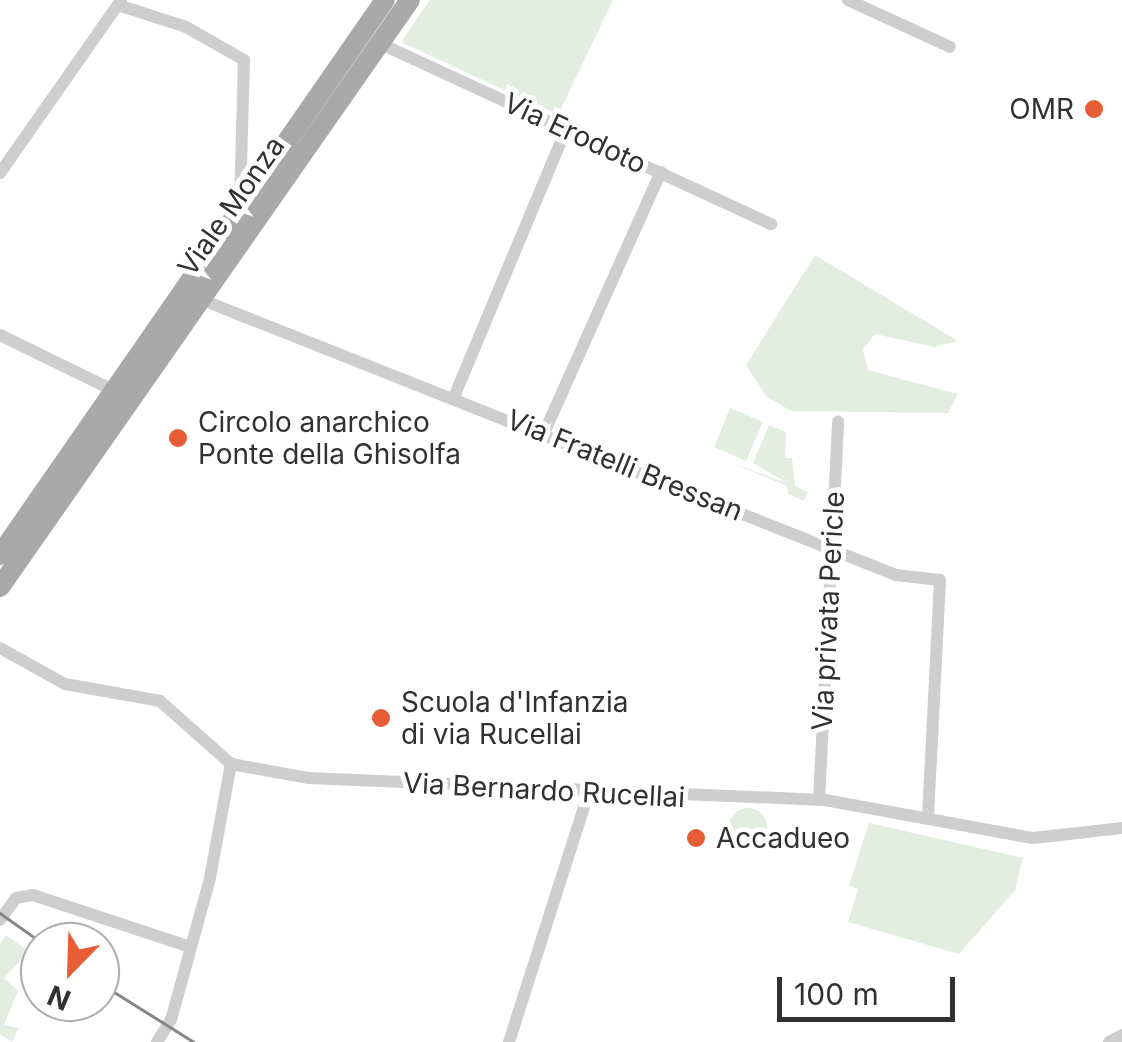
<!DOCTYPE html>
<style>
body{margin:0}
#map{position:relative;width:1122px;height:1042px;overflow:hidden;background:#fff;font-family:Inter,sans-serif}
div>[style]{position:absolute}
.green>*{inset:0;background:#e3eee0}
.round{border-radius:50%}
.street>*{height:12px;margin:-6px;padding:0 6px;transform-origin:6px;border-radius:6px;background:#cecece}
.primary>*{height:20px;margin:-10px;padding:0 10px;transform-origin:10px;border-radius:10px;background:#a9a9a9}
.tram>*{height:2.5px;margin:-1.25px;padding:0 1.25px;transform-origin:1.25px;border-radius:1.25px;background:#868686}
.dots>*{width:28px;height:28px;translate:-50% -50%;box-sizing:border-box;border:5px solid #fff;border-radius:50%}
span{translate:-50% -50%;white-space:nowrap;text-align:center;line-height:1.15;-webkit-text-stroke:10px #fff;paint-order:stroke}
.poi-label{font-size:28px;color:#313131}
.right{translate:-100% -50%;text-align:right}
.left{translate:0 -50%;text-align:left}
.street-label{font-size:28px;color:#313131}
.north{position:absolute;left:20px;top:922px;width:100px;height:100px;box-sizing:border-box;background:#fff;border:2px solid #adadad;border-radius:50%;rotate:203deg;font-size:28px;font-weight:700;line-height:40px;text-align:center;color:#313131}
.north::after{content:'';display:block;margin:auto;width:35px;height:45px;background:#e65d36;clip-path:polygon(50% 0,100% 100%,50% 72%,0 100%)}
.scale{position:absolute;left:777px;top:977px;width:178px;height:45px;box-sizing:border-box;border:5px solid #313131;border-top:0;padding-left:12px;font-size:30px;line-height:35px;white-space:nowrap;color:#313131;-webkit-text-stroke:8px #fff;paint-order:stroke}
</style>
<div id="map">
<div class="green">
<div style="clip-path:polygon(430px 0,613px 0,558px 115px,401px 42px)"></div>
<div style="clip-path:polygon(815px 255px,958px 341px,934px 347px,875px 334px,863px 349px,868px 370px,958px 394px,948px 413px,791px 411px,766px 396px,746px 365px)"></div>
<div style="clip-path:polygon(730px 408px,763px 422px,746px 461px,714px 447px)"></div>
<div style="clip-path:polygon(769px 425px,786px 432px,785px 458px,792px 458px,795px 486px,808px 492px,804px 501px,788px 494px,787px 486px,732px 463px,787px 483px,753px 463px)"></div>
<div class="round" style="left:729px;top:808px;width:38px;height:38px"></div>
<div style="clip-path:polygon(869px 823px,1023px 858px,1015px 890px,959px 954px,848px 922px,858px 889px,849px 885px)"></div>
<div style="clip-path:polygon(6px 935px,40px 959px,40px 974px,20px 961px,4px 978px,18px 991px,4px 1025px,19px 1028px,12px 1042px,0 1034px,0 944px)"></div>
</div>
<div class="street">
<div style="left:848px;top:0;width:112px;rotate:24.7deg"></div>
<div style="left:118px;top:5px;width:71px;rotate:17.9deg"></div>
<div style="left:186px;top:27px;width:67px;rotate:29.6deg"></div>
<div style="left:244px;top:60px;width:145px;rotate:91.6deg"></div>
<div style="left:379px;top:43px;width:432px;rotate:24.8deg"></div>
<div style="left:0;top:173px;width:211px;rotate:-55deg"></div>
<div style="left:200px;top:299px;width:749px;rotate:21.63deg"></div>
<div style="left:896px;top:575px;width:44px;rotate:6.5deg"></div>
<div style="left:940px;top:580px;width:237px;rotate:92.9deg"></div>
<div style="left:0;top:335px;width:126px;rotate:26deg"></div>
<div style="left:454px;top:397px;width:290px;rotate:-67.3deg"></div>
<div style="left:544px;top:433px;width:286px;rotate:-65.9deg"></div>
<div style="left:0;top:648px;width:74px;rotate:29deg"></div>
<div style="left:65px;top:684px;width:97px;rotate:10.1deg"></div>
<div style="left:160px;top:701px;width:95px;rotate:41.6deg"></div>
<div style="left:231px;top:764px;width:78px;rotate:10.3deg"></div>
<div style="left:308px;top:778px;width:517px;rotate:2.44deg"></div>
<div style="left:825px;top:800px;width:211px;rotate:10.4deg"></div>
<div style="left:1033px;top:838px;width:90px;rotate:-6.4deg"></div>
<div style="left:819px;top:800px;width:379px;rotate:-87.1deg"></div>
<div style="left:0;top:920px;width:27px;rotate:-54deg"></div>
<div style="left:16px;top:898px;width:17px;rotate:-10deg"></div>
<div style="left:33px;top:895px;width:165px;rotate:18.3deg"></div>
<div style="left:157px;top:1042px;width:26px;rotate:-58deg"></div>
<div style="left:171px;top:1020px;width:147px;rotate:-74.6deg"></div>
<div style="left:210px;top:878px;width:116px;rotate:-79.6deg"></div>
<div style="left:509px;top:1042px;width:260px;rotate:-72.3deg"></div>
<div style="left:1109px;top:1042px;width:15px;rotate:-28deg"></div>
</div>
<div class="primary">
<div style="left:0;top:555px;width:675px;rotate:-55.25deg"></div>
<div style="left:0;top:587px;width:716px;rotate:-55.07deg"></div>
</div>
<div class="tram">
<div style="left:0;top:913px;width:50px;rotate:35.3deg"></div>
<div style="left:100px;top:983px;width:111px;rotate:32.1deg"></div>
</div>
<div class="dots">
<div style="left:1094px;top:109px;background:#e65d36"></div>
<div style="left:178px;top:438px;background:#e65d36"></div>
<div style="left:381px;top:718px;background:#e65d36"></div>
<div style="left:696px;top:838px;background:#e65d36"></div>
</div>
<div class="poi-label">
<span class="right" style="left:1074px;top:109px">OMR</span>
<span class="left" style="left:198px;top:438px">Circolo anarchico<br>Ponte della Ghisolfa</span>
<span class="left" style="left:401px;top:718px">Scuola d'Infanzia<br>di via Rucellai</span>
<span class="left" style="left:716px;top:838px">Accadueo</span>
</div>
<div class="street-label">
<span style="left:575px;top:133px;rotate:25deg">Via Erodoto</span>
<span style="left:231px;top:206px;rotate:-55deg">Viale Monza</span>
<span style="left:625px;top:465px;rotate:22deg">Via Fratelli Bressan</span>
<span style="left:828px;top:611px;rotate:-87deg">Via privata Pericle</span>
<span style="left:544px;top:790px;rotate:3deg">Via Bernardo Rucellai</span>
</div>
<div class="north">N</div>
<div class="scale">100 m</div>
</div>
